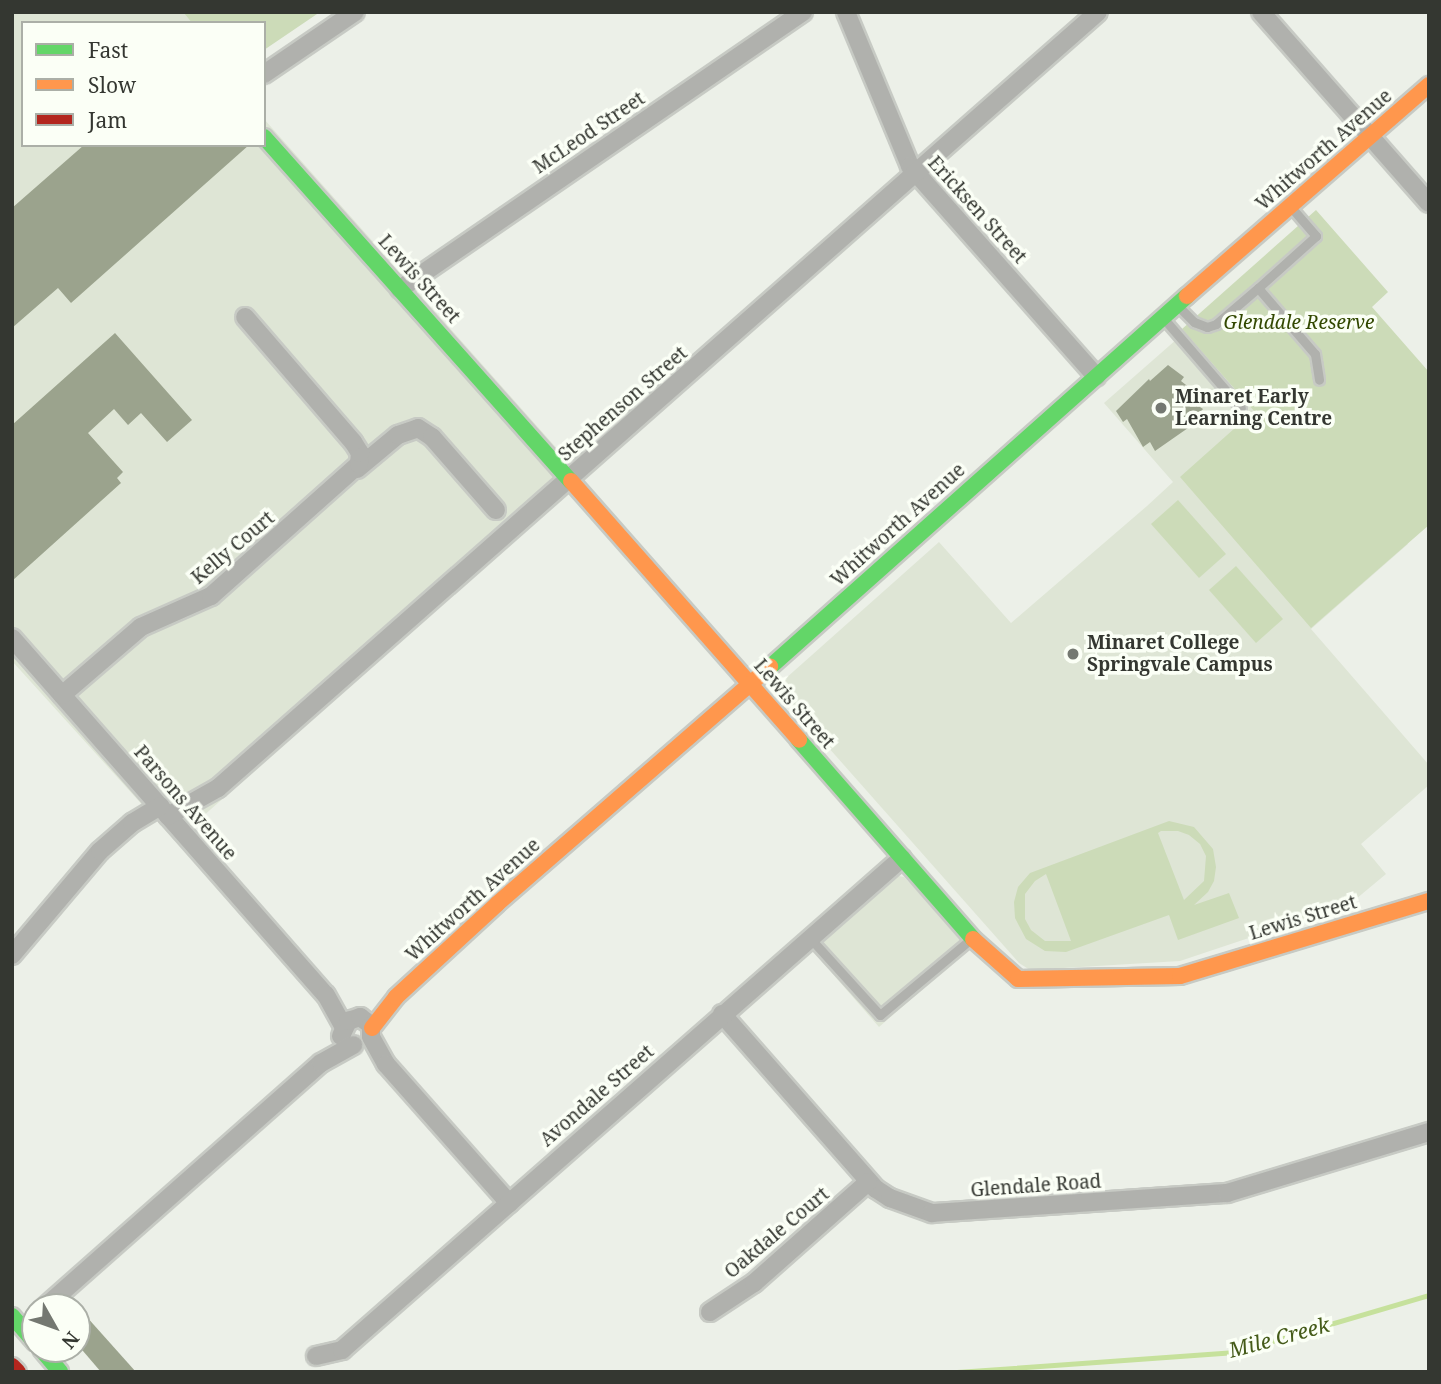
<!DOCTYPE html>
<style>
body{margin:0}
#map{position:relative;width:1441px;height:1384px;overflow:hidden;background:#ecf0e8;font-family:"Noto Serif",serif}
div>[style]{position:absolute}
.built>*{inset:0;background:#dee5d5}
.green>*{inset:0;background:#ccdbb8}
.stream>*{height:4.5px;margin:-2.25px;padding:0 2.25px;transform-origin:2.25px;border-radius:2.25px;background:#c6e19c}
.building>*{inset:0;background:#9ba38d}
.roads{filter:drop-shadow(2px 0 #c7cac4) drop-shadow(-2px 0 #c7cac4) drop-shadow(0 2px #c7cac4) drop-shadow(0 -2px #c7cac4)}
.lane>*{height:9px;margin:-4.5px;padding:0 4.5px;transform-origin:4.5px;border-radius:4.5px;background:#b0b1ad}
.street>*{height:18px;margin:-9px;padding:0 9px;transform-origin:9px;border-radius:9px;background:#b0b1ad}
.fast>*{height:16px;margin:-8px;padding:0 8px;transform-origin:8px;border-radius:8px;background:#63d668}
.slow>*{height:16px;margin:-8px;padding:0 8px;transform-origin:8px;border-radius:8px;background:#ff974d}
.jam>*{height:16px;margin:-8px;padding:0 8px;transform-origin:8px;border-radius:8px;background:#b3261e}
.dots>*{width:19px;height:19px;translate:-50% -50%;box-sizing:border-box;border:4px solid #fbfff6;border-radius:50%}
span{translate:-50% -50%;white-space:nowrap;text-align:center;line-height:1.15;-webkit-text-stroke:7px #fbfff6;paint-order:stroke}
.street-label{font-size:19px;color:#343731}
.park-label{font-size:19px;color:#324800;font-style:italic}
.poi-label{font-size:19px;color:#343731;font-weight:700}
.left{translate:0 -50%;text-align:left}
.water-label{font-size:21px;color:#455b19;font-style:italic}
.frame{position:absolute;inset:0;border:14px solid #343731;pointer-events:none}
.legend{position:absolute;left:21px;top:21px;width:245px;height:126px;box-sizing:border-box;background:#fbfff6;border:2px solid #abafa7;margin:0;padding:9px 12px;list-style:none;font-size:21px;color:#343731}
.legend li{display:flex;align-items:center;gap:14px;height:35px}
.legend b{width:35px;border:2px solid #abafa7}
.north{position:absolute;left:21px;top:1293px;width:70px;height:70px;box-sizing:border-box;background:#fbfff6;border:2px solid #abafa7;border-radius:50%;rotate:130deg;font-size:19px;font-weight:700;line-height:28px;text-align:center;color:#343731}
.north::after{content:'';display:block;margin:auto;width:24px;height:32px;background:#747871;clip-path:polygon(50% 0,100% 100%,50% 72%,0 100%)}
</style>
<div id="map">
<div class="built">
<div style="clip-path:polygon(12px 12px,183px 12px,192px 23px,23px 23px,23px 145px,264px 145px,264px 119px,584px 479px,175px 841px,12px 661px)"></div>
<div style="clip-path:polygon(1185px 332px,1254px 411px,1408px 544px,1311px 629px,1429px 765px,1429px 785px,1361px 844px,1386px 874px,1350px 904px,1180px 961px,1030px 970px,1019px 963px,782px 695px,785px 679px,939px 542px,1011px 623px,1147px 506px,1173px 482px,1104px 403px)"></div>
<div style="clip-path:polygon(899px 876px,904px 877px,970px 948px,879px 1027px,811px 949px,891px 878px)"></div>
</div>
<div class="green">
<div style="clip-path:polygon(183px 12px,320px 12px,264px 50px,264px 23px,192px 23px)"></div>
<div style="clip-path:polygon(1316px 210px,1388px 292px,1372px 307px,1429px 372px,1429px 525px,1311px 628px,1180px 477px,1254px 411px,1182px 329px)"></div>
<div style="clip-path:polygon(1178px 500px,1226px 554px,1199px 578px,1151px 524px)"></div>
<div style="clip-path:polygon(1236px 566px,1283px 619px,1256px 643px,1209px 590px)"></div>
<div style="clip-path:polygon(evenodd,1169px 821px,1194px 827px,1213px 849px,1216px 867px,1214px 881px,1208px 892px,1194px 905px,1229px 893px,1239px 918px,1178px 940px,1169px 915px,1066px 952px,1045px 951px,1026px 939px,1015px 918px,1014px 902px,1018px 887px,1030px 873px,1169px 821px,1161px 831px,1178px 831px,1189px 835px,1200px 844px,1206px 856px,1204px 881px,1184px 900px,1158px 833px,1161px 831px,1169px 821px,1046px 874px,1071px 941px,1045px 941px,1031px 930px,1025px 919px,1025px 894px,1035px 881px,1046px 874px)"></div>
</div>
<div class="stream">
<div style="left:957px;top:1372px;width:279px;rotate:-4.1deg"></div>
<div style="left:1235px;top:1352px;width:202px;rotate:-16.4deg"></div>
</div>
<div class="building">
<div style="clip-path:polygon(84px 145px,249px 145px,71px 303px,58px 288px,12px 328px,12px 208px)"></div>
<div style="clip-path:polygon(115px 333px,192px 420px,167px 442px,141px 413px,128px 425px,114px 409px,88px 433px,123px 472px,117px 478px,121px 483px,12px 581px,12px 425px)"></div>
<div style="clip-path:polygon(1168px 365px,1184px 377px,1181px 381px,1205px 400px,1200px 407px,1203px 409px,1188px 428px,1155px 451px,1150px 442px,1143px 447px,1127px 419px,1123px 422px,1116px 411px,1149px 379px,1150px 381px)"></div>
<div style="clip-path:polygon(77px 1306px,136px 1372px,101px 1372px,77px 1344px)"></div>
</div>
<div class="roads">
<div class="lane">
<div style="left:1258px;top:288px;width:87px;rotate:49.2deg"></div>
<div style="left:1315px;top:354px;width:26px;rotate:81deg"></div>
<div style="left:1180px;top:308px;width:20px;rotate:45deg"></div>
<div style="left:1194px;top:322px;width:14px;rotate:21deg"></div>
<div style="left:1207px;top:327px;width:9px;rotate:-18deg"></div>
<div style="left:1216px;top:324px;width:55px;rotate:-40.6deg"></div>
<div style="left:1258px;top:288px;width:78px;rotate:-41.9deg"></div>
<div style="left:1316px;top:236px;width:37px;rotate:-131deg"></div>
<div style="left:1165px;top:320px;width:116px;rotate:49.2deg"></div>
<div style="left:810px;top:938px;width:104px;rotate:47.7deg"></div>
<div style="left:880px;top:1015px;width:119px;rotate:-39.9deg"></div>
</div>
<div class="street">
<div style="left:846px;top:12px;width:167px;rotate:67.4deg"></div>
<div style="left:910px;top:166px;width:281px;rotate:48.5deg"></div>
<div style="left:1261px;top:12px;width:254px;rotate:48.7deg"></div>
<div style="left:264px;top:74px;width:110px;rotate:-34.3deg"></div>
<div style="left:400px;top:289px;width:489px;rotate:-34.5deg"></div>
<div style="left:357px;top:469px;width:53px;rotate:-39.7deg"></div>
<div style="left:398px;top:435px;width:21px;rotate:-19deg"></div>
<div style="left:418px;top:428px;width:17px;rotate:33deg"></div>
<div style="left:432px;top:437px;width:97px;rotate:48.8deg"></div>
<div style="left:12px;top:638px;width:475px;rotate:48.7deg"></div>
<div style="left:326px;top:995px;width:37px;rotate:61deg"></div>
<div style="left:62px;top:695px;width:104px;rotate:-40.7deg"></div>
<div style="left:141px;top:627px;width:77px;rotate:-23.9deg"></div>
<div style="left:211px;top:596px;width:198px;rotate:-41.7deg"></div>
<div style="left:359px;top:464px;width:11px;rotate:-85deg"></div>
<div style="left:360px;top:453px;width:13px;rotate:-122deg"></div>
<div style="left:353px;top:442px;width:165px;rotate:-130.8deg"></div>
<div style="left:168px;top:816px;width:57px;rotate:-29.2deg"></div>
<div style="left:218px;top:788px;width:1173px;rotate:-41.41deg"></div>
<div style="left:12px;top:955px;width:136px;rotate:-49.8deg"></div>
<div style="left:100px;top:851px;width:43px;rotate:-41.2deg"></div>
<div style="left:132px;top:823px;width:33px;rotate:-31deg"></div>
<div style="left:722px;top:1014px;width:233px;rotate:48.7deg"></div>
<div style="left:876px;top:1189px;width:17px;rotate:33deg"></div>
<div style="left:890px;top:1198px;width:45px;rotate:19.7deg"></div>
<div style="left:932px;top:1213px;width:296px;rotate:-3.9deg"></div>
<div style="left:1227px;top:1193px;width:211px;rotate:-16.8deg"></div>
<div style="left:341px;top:1036px;width:17px;rotate:-65deg"></div>
<div style="left:348px;top:1021px;width:13px;rotate:-18deg"></div>
<div style="left:360px;top:1017px;width:14px;rotate:36deg"></div>
<div style="left:371px;top:1025px;width:11px;rotate:90deg"></div>
<div style="left:371px;top:1037px;width:31px;rotate:61deg"></div>
<div style="left:386px;top:1064px;width:186px;rotate:48.5deg"></div>
<div style="left:45px;top:1307px;width:368px;rotate:-41.5deg"></div>
<div style="left:321px;top:1063px;width:37px;rotate:-29deg"></div>
<div style="left:710px;top:1312px;width:53px;rotate:-33.4deg"></div>
<div style="left:754px;top:1283px;width:152px;rotate:-41.5deg"></div>
<div style="left:316px;top:1356px;width:27px;rotate:-13deg"></div>
<div style="left:342px;top:1350px;width:745px;rotate:-41.3deg"></div>
</div>
<div class="fast">
<div style="left:264px;top:137px;width:461px;rotate:48.3deg"></div>
<div style="left:770px;top:667px;width:558px;rotate:-41.66deg"></div>
<div style="left:799px;top:740px;width:264px;rotate:48.8deg"></div>
<div style="left:12px;top:1316px;width:35px;rotate:49deg"></div>
<div style="left:41px;top:1349px;width:30px;rotate:50deg"></div>
</div>
<div class="slow">
<div style="left:1187px;top:296px;width:321px;rotate:-41.1deg"></div>
<div style="left:571px;top:481px;width:345px;rotate:48.6deg"></div>
<div style="left:973px;top:939px;width:60px;rotate:41.6deg"></div>
<div style="left:1018px;top:979px;width:162px;rotate:-1.1deg"></div>
<div style="left:1180px;top:976px;width:260px;rotate:-16.8deg"></div>
<div style="left:372px;top:1028px;width:39px;rotate:-52deg"></div>
<div style="left:396px;top:997px;width:137px;rotate:-42.6deg"></div>
<div style="left:497px;top:904px;width:362px;rotate:-41deg"></div>
</div>
<div class="jam">
<div style="left:12px;top:1366px;width:8px;rotate:45deg"></div>
</div>
</div>
<div class="dots">
<div style="left:1161px;top:408px;background:#747871"></div>
<div style="left:1073px;top:654px;background:#747871"></div>
</div>
<div class="street-label">
<span style="left:589px;top:133px;rotate:-34deg">McLeod Street</span>
<span style="left:1324px;top:150px;rotate:-41deg">Whitworth Avenue</span>
<span style="left:977px;top:210px;rotate:48deg">Ericksen Street</span>
<span style="left:419px;top:279px;rotate:48deg">Lewis Street</span>
<span style="left:623px;top:404px;rotate:-41deg">Stephenson Street</span>
<span style="left:898px;top:525px;rotate:-42deg">Whitworth Avenue</span>
<span style="left:233px;top:548px;rotate:-40deg">Kelly Court</span>
<span style="left:794px;top:704px;rotate:49deg">Lewis Street</span>
<span style="left:185px;top:803px;rotate:49deg">Parsons Avenue</span>
<span style="left:473px;top:900px;rotate:-42deg">Whitworth Avenue</span>
<span style="left:1303px;top:918px;rotate:-17deg">Lewis Street</span>
<span style="left:597px;top:1096px;rotate:-41deg">Avondale Street</span>
<span style="left:1036px;top:1186px;rotate:-4deg">Glendale Road</span>
<span style="left:777px;top:1233px;rotate:-40deg">Oakdale Court</span>
</div>
<div class="park-label">
<span style="left:1299px;top:323px">Glendale Reserve</span>
</div>
<div class="poi-label">
<span class="left" style="left:1175px;top:408px">Minaret Early<br>Learning Centre</span>
<span class="left" style="left:1087px;top:654px">Minaret College<br>Springvale Campus</span>
</div>
<div class="water-label">
<span style="left:1279px;top:1337px;rotate:-15deg">Mile Creek</span>
</div>
<div class="frame"></div>
<ul class="legend">
<li><b style="height:9px;background:#63d668"></b>Fast</li>
<li><b style="height:9px;background:#ff974d"></b>Slow</li>
<li><b style="height:9px;background:#b3261e"></b>Jam</li>
</ul>
<div class="north">N</div>
</div>
